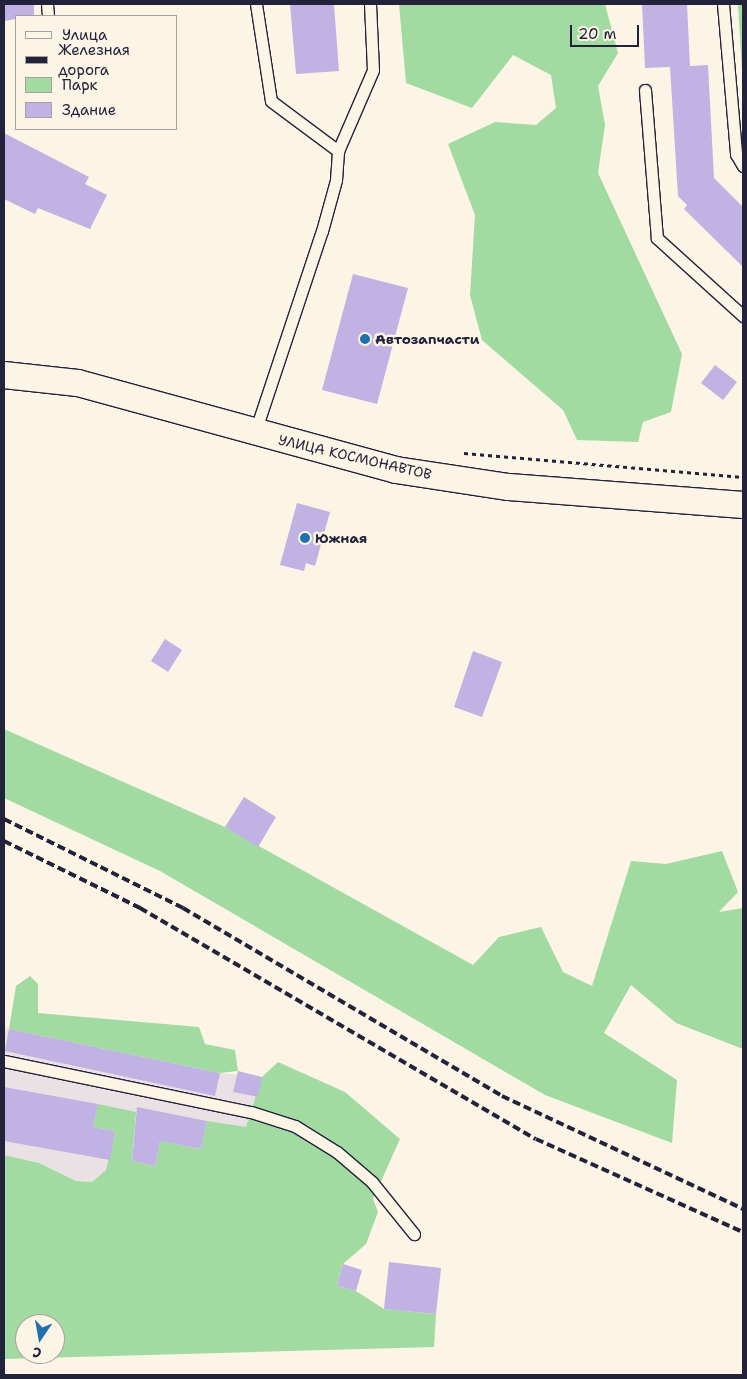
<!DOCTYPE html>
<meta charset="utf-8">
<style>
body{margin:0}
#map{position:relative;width:747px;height:1379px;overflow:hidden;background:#fcf5e5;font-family:"Shantell Sans",sans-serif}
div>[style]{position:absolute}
.built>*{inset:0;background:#eae1e4}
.green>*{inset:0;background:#a1dba1}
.building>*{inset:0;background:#c0b2e3}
.path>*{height:3px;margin-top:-1.5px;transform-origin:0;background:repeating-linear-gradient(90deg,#22223b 0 4px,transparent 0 8px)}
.roads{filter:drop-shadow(1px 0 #22223b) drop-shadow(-1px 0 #22223b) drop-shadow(0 1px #22223b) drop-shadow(0 -1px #22223b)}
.service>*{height:11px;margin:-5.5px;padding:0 5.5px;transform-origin:5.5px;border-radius:5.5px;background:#fcf5e5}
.tertiary>*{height:26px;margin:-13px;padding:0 13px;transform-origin:13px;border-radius:13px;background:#fcf5e5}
.rail>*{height:4px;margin-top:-2px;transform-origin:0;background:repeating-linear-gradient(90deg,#22223b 0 8px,transparent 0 12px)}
.dots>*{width:14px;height:14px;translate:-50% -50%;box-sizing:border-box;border:2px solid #fcf5e5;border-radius:50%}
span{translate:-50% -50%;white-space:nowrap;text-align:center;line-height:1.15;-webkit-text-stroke:5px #fcf5e5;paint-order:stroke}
.poi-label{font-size:14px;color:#22223b;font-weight:700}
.left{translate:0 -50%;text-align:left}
.street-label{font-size:14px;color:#22223b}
.frame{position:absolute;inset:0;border:5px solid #22223b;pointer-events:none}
.legend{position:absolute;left:15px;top:15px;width:162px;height:115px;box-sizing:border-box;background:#fcf5e5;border:1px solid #a5a1a1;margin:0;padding:6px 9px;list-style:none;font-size:15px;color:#22223b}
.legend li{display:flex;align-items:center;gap:10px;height:25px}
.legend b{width:25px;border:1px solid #a5a1a1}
.north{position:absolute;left:15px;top:1314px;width:50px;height:50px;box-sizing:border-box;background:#fcf5e5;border:1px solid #a5a1a1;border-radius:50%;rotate:192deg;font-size:14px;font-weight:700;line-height:20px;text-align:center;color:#22223b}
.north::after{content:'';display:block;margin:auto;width:18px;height:22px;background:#1f6fb2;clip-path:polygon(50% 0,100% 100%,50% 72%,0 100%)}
.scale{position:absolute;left:570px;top:25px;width:69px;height:22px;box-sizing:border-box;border:2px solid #22223b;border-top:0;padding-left:6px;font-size:15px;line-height:18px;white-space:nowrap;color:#22223b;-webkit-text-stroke:4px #fcf5e5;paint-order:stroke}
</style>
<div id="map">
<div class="built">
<div style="clip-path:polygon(4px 1028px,220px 1073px,262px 1077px,258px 1097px,246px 1127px,155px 1166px,132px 1161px,137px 1136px,115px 1131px,106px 1170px,92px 1182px,76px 1181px,39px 1163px,4px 1155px)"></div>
</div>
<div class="green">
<div style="clip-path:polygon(399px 4px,605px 4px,618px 53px,598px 86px,605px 125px,598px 173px,682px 354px,671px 412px,643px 422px,638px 442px,577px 440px,563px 410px,482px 340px,470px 295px,475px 215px,448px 144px,495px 122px,536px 125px,556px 108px,551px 75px,513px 55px,472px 108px,406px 83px)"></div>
<div style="clip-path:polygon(738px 4px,743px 4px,742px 71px)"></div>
<div style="clip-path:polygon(4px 729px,225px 827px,473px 965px,499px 937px,541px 927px,563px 972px,592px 986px,631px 861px,666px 864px,722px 851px,738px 892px,719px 912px,743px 908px,743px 1049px,676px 1023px,631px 985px,604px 1033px,677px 1080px,672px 1143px,545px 1095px,160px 871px,4px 798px)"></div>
<div style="clip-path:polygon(30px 976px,38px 984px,38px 1013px,199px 1027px,205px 1044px,235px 1050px,238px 1071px,220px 1073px,9px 1029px,16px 986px)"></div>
<div style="clip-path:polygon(evenodd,278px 1062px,345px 1092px,400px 1139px,373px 1199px,378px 1212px,366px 1244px,343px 1264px,337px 1286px,356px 1291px,384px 1309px,436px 1314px,434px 1347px,4px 1359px,4px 1155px,39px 1163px,76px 1181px,92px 1182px,106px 1170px,115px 1131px,93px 1127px,98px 1104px,136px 1112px,132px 1161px,155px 1166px,160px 1141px,201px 1149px,207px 1121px,246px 1127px,262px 1077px,278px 1062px,25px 1324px,55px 1324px,55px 1354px,25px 1354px,25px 1324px)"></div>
</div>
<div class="building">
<div style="clip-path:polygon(4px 4px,34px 4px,34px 16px,4px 21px)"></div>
<div style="clip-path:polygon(290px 4px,334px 4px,339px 71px,296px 74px)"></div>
<div style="clip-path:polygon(642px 4px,687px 4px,690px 66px,708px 65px,714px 178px,743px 207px,743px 267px,684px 209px,687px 205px,678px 196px,670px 67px,645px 68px)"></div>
<div style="clip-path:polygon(4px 133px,89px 177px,85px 184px,107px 195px,90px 229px,38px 208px,35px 214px,4px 199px)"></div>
<div style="clip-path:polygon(353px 274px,408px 288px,377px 404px,322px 390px)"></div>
<div style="clip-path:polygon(715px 365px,737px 382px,723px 400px,701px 383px)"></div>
<div style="clip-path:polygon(297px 503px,330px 512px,315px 566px,306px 563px,304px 571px,280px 565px)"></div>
<div style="clip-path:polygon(165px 639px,182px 650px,168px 672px,151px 661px)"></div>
<div style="clip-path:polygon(473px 651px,502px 662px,482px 717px,454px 707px)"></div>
<div style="clip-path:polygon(244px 797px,276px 817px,258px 847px,225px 827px)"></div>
<div style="clip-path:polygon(9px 1029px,220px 1073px,215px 1096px,5px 1051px)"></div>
<div style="clip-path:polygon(238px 1071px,262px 1077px,258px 1097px,233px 1092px)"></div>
<div style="clip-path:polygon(4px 1087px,98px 1104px,93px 1127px,115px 1131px,110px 1160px,4px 1141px)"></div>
<div style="clip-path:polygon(137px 1107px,207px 1121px,201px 1149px,160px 1141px,155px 1166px,132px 1161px)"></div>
<div style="clip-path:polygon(389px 1262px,441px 1268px,436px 1314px,384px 1309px)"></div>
<div style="clip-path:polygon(343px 1264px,362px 1270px,356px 1291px,337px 1286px)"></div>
</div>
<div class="path">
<div style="left:464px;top:453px;width:280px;rotate:4.9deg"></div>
</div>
<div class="roads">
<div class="service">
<div style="left:47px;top:4px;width:12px;rotate:85deg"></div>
<div style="left:256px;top:4px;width:98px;rotate:81.2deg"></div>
<div style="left:271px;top:101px;width:84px;rotate:36.7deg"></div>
<div style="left:723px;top:4px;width:151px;rotate:85deg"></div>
<div style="left:736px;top:154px;width:14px;rotate:60deg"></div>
<div style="left:645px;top:90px;width:148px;rotate:85.4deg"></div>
<div style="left:657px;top:238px;width:116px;rotate:42.2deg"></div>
<div style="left:255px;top:432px;width:212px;rotate:-71.6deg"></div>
<div style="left:322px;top:231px;width:53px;rotate:-74.6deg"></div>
<div style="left:336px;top:180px;width:29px;rotate:-86deg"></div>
<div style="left:338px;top:151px;width:88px;rotate:-66.6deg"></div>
<div style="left:373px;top:70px;width:66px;rotate:-92.6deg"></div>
<div style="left:4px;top:1061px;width:252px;rotate:11.7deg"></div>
<div style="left:251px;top:1112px;width:46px;rotate:17.7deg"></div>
<div style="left:295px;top:1126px;width:49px;rotate:31.8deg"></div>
<div style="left:337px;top:1152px;width:46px;rotate:40.6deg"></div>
<div style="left:372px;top:1182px;width:67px;rotate:51.1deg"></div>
</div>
<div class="tertiary">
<div style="left:4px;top:375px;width:74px;rotate:6.2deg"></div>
<div style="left:78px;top:383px;width:330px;rotate:15.3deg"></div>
<div style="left:396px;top:470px;width:114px;rotate:8.6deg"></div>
<div style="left:509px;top:487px;width:235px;rotate:4.4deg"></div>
</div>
</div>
<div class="rail">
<div style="left:4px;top:819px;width:200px;rotate:26.4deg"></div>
<div style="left:183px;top:908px;width:370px;rotate:30.5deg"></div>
<div style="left:502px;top:1096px;width:266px;rotate:25.1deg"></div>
<div style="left:4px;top:841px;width:152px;rotate:26.2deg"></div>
<div style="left:140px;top:908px;width:458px;rotate:30.3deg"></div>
<div style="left:536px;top:1139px;width:227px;rotate:24.2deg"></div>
</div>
<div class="dots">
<div style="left:365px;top:339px;background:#1f6fb2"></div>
<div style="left:305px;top:538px;background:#1f6fb2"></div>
</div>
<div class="poi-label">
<span class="left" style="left:375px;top:339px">Автозапчасти</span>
<span class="left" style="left:315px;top:538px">Южная</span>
</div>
<div class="street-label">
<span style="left:355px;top:457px;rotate:13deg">УЛИЦА КОСМОНАВТОВ</span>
</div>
<div class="frame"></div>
<ul class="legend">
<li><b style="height:6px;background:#fcf5e5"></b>Улица</li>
<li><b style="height:6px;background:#22223b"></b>Железная дорога</li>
<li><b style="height:14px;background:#a1dba1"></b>Парк</li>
<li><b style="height:14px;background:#c0b2e3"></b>Здание</li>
</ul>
<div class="north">С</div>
<div class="scale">20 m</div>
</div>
